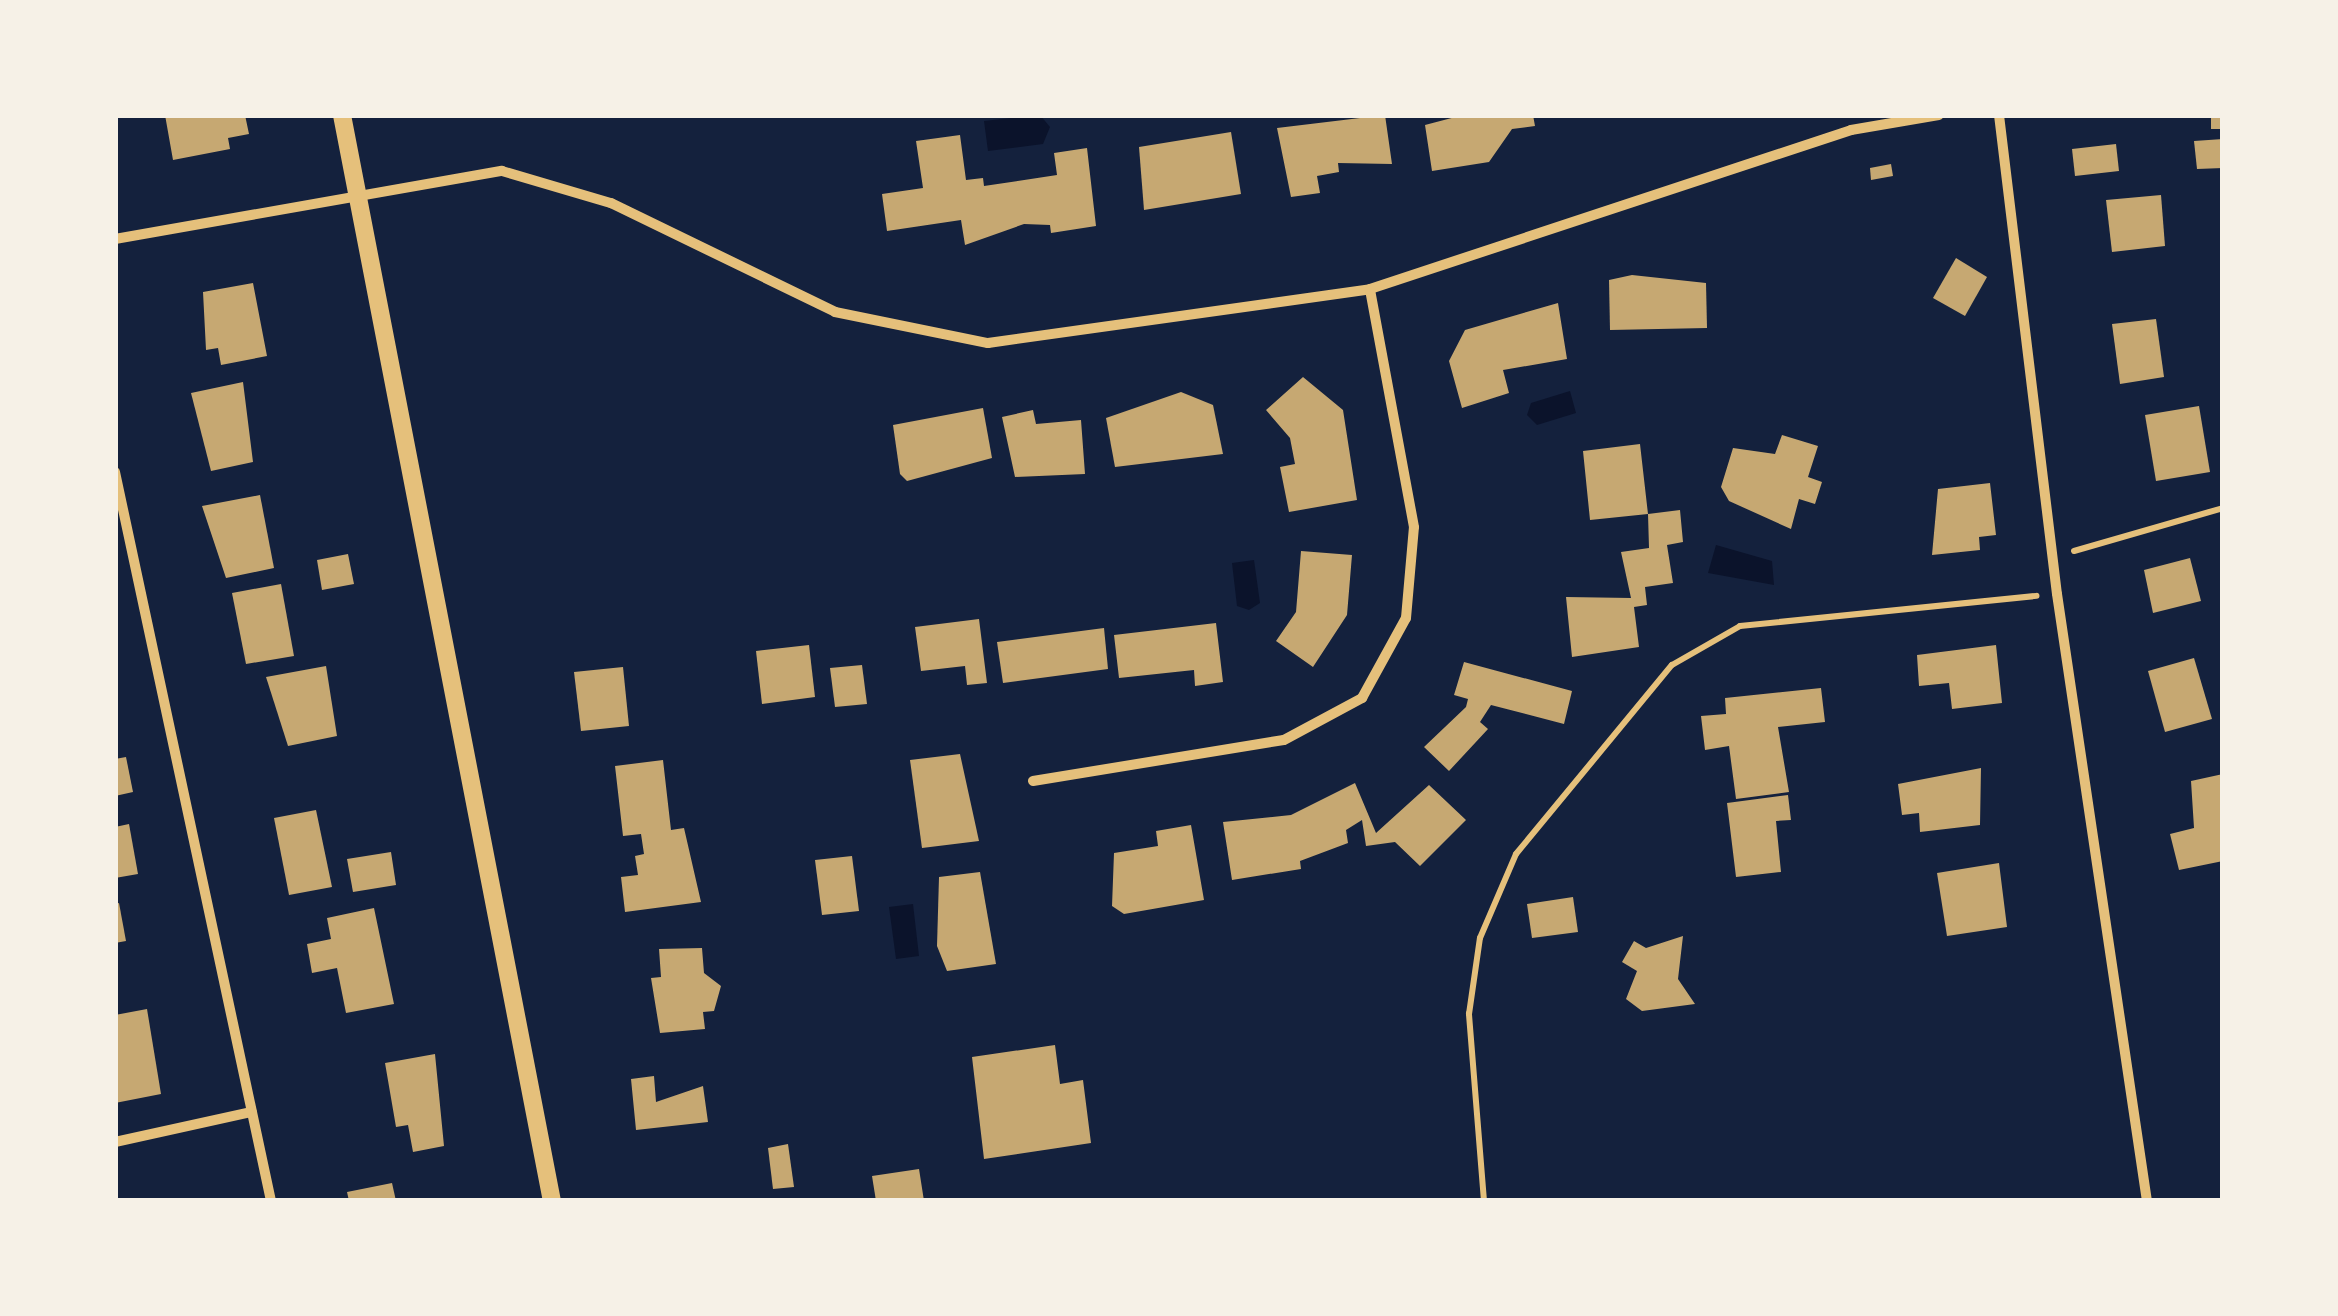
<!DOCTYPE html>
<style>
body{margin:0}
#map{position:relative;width:2338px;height:1316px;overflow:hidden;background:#14213d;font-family:"Archivo Narrow",sans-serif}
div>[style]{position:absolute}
.water>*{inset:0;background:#0b132b}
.building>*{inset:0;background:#c6a872}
.path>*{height:6px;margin:-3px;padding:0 3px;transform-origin:3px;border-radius:3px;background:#e5c07b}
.minor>*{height:10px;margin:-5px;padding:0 5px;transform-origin:5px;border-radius:5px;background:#e5c07b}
.tertiary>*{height:18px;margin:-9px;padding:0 9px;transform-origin:9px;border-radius:9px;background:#e5c07b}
span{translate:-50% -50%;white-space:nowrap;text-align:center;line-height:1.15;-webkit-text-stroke:8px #f6f1e7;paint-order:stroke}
.frame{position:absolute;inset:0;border:118px solid #f6f1e7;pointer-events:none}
</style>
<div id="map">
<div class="water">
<div style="clip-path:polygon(1040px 115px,1050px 127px,1043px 144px,988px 151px,984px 121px)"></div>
<div style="clip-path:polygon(1570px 391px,1576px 413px,1537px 425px,1527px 415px,1531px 403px)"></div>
<div style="clip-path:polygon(1716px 545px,1772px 561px,1774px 585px,1708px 573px)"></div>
<div style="clip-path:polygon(1254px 560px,1260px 603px,1249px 610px,1237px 606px,1232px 563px)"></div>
<div style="clip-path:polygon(913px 904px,919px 956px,896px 959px,889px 907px)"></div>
</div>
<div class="building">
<div style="clip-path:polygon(165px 115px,245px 115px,249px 134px,228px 138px,230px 149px,173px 160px)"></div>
<div style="clip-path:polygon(1385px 115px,1392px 164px,1338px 163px,1339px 172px,1317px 176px,1320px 193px,1291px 197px,1277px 128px)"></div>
<div style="clip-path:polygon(1463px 115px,1533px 115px,1535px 126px,1512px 129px,1489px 162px,1432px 171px,1425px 125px)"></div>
<div style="clip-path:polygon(2211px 115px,2223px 115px,2223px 129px,2211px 129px)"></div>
<div style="clip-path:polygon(1231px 132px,1241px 194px,1144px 210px,1139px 147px)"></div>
<div style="clip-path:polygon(960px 135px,966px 180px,983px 178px,984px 186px,1057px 175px,1054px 153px,1087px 148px,1096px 226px,1051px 233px,1050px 225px,1024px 224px,965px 245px,961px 220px,887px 231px,882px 194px,923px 188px,916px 141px)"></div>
<div style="clip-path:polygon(2223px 139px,2223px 168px,2197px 169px,2194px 141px)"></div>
<div style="clip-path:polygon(2116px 144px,2119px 171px,2075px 176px,2072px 149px)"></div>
<div style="clip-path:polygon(1891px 164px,1893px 176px,1871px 180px,1870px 168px)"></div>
<div style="clip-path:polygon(2161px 195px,2165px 246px,2112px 252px,2106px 200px)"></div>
<div style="clip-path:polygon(1956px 258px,1987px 277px,1965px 316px,1933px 298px)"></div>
<div style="clip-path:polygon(1632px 275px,1706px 283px,1707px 328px,1610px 330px,1609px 280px)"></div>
<div style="clip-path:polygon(253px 283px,267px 356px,221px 365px,218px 348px,206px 350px,203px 292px)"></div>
<div style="clip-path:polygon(1558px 303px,1567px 359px,1503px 370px,1509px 393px,1462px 408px,1449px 361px,1465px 330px)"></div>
<div style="clip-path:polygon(2156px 319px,2164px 377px,2120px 384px,2112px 324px)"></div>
<div style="clip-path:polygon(1303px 377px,1343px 410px,1357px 500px,1289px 512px,1280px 467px,1295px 464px,1290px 438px,1266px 410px)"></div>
<div style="clip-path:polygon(243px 382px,253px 462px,211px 471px,191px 393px)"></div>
<div style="clip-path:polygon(1181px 392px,1213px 405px,1223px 454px,1115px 467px,1106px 418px)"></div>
<div style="clip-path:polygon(2199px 406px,2210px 472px,2156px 481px,2145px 415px)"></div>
<div style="clip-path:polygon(983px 408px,992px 458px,907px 481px,900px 474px,893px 425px)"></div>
<div style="clip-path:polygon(1033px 410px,1036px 424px,1081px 420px,1085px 474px,1015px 477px,1002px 417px)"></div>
<div style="clip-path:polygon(1782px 435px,1818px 446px,1808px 477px,1822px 482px,1815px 504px,1799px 499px,1791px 529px,1729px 501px,1721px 487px,1733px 448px,1775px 454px)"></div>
<div style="clip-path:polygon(1640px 444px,1648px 514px,1680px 510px,1683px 542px,1667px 545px,1673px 583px,1645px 587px,1647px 605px,1634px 607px,1639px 647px,1572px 657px,1566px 597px,1631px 598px,1621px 552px,1649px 548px,1648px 514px,1590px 520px,1583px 451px)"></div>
<div style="clip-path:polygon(1990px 483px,1996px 535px,1979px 537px,1980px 550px,1932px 555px,1938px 489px)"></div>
<div style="clip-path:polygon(260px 495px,274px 568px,226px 578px,202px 506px)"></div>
<div style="clip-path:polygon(1301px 551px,1352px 555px,1347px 615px,1313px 667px,1276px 641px,1296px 612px)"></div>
<div style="clip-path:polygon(348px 554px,354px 584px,322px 590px,317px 560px)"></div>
<div style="clip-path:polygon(2190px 558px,2201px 601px,2153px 613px,2144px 570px)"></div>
<div style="clip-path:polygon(281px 584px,294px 656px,246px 664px,232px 593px)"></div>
<div style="clip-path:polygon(979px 619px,987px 683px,967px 685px,965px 666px,921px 671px,915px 627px)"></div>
<div style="clip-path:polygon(1216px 623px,1223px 682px,1195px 686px,1194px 670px,1119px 678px,1114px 635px)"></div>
<div style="clip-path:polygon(1104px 628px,1108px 669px,1003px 683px,997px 642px)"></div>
<div style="clip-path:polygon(809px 645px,815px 697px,762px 704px,756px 651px)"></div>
<div style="clip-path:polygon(1996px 645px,2002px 703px,1952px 709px,1949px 683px,1919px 686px,1917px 655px)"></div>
<div style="clip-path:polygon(2194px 658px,2212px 719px,2165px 732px,2148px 671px)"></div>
<div style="clip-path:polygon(1464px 662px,1572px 691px,1564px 724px,1491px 705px,1480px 722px,1488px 729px,1449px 771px,1424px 747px,1466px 707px,1468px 699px,1454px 695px)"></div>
<div style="clip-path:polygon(862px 665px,867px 704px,835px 707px,830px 668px)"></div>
<div style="clip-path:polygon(326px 666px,337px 736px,288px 746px,266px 677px)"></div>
<div style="clip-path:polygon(623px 667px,629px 726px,581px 731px,574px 672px)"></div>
<div style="clip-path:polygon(1821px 688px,1825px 722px,1778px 727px,1789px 792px,1736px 799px,1729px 746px,1705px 750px,1701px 716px,1726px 714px,1725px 698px)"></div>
<div style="clip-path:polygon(960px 754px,979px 841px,922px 848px,910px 760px)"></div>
<div style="clip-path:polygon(126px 757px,133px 792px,115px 796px,115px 759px)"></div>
<div style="clip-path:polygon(663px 760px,671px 830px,684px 828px,701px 902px,625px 912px,621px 877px,638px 875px,635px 856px,644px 854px,641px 834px,623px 836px,615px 766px)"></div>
<div style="clip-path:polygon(1981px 768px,1980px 825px,1920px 832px,1919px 813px,1902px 815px,1898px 784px)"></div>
<div style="clip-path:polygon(2223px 774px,2223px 861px,2179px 870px,2170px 834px,2194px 828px,2191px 781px)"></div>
<div style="clip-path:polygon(1355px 783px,1376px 833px,1429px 785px,1466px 820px,1420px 866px,1395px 842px,1366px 846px,1362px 820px,1346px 830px,1348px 843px,1300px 861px,1301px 869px,1232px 880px,1223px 822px,1291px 815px)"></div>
<div style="clip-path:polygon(1788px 795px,1791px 820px,1776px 821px,1781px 872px,1736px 877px,1727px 803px)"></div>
<div style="clip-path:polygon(316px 810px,332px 887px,289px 895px,274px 818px)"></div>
<div style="clip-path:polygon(129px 824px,138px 874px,115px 878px,115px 827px)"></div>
<div style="clip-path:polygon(1191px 825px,1204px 900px,1124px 914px,1112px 906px,1114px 853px,1158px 846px,1156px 831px)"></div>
<div style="clip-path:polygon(391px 852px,396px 885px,353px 892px,347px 859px)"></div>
<div style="clip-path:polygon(852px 856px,859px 911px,822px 915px,815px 860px)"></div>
<div style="clip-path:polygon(1999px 863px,2007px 927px,1947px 936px,1937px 873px)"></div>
<div style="clip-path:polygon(980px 872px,996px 964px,947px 971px,937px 946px,939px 877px)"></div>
<div style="clip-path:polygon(1573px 897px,1578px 932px,1532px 938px,1527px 904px)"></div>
<div style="clip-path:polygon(119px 903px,126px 941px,115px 943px,115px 904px)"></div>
<div style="clip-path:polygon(374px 908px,394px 1004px,346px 1013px,337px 968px,312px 973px,307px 944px,331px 939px,327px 918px)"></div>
<div style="clip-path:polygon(1683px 936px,1678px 979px,1695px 1004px,1642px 1011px,1626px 999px,1637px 971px,1622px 962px,1634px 941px,1646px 948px)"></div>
<div style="clip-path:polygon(702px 948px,704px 973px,721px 986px,714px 1011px,703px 1012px,705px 1029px,660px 1033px,651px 978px,661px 977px,659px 949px)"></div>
<div style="clip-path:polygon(147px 1009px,161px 1094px,115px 1103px,115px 1015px)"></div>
<div style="clip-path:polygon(1055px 1045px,1060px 1084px,1083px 1080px,1091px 1143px,984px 1159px,972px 1057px)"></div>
<div style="clip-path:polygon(435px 1054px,444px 1146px,413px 1152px,408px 1125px,396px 1127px,385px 1063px)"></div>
<div style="clip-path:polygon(654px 1076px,656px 1102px,703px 1086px,708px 1122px,636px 1130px,631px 1079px)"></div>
<div style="clip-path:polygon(788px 1144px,794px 1187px,773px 1189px,768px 1148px)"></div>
<div style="clip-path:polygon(919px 1169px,924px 1201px,876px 1201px,872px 1176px)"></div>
<div style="clip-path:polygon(392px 1183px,396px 1201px,349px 1201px,347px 1192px)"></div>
</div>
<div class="path">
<div style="left:2074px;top:551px;width:155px;rotate:-16.1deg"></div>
<div style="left:1484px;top:1201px;width:188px;rotate:-94.6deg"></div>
<div style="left:1469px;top:1014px;width:77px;rotate:-81.8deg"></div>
<div style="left:1480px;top:938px;width:91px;rotate:-66.8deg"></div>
<div style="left:1516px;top:854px;width:245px;rotate:-50.5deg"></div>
<div style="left:1672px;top:665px;width:78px;rotate:-29.8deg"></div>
<div style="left:1740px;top:626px;width:298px;rotate:-5.8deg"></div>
</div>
<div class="minor">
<div style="left:1999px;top:115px;width:482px;rotate:83.1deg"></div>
<div style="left:2057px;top:594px;width:614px;rotate:81.57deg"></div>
<div style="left:115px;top:239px;width:393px;rotate:-10deg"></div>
<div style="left:502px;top:171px;width:114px;rotate:16.4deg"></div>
<div style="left:611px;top:203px;width:249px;rotate:25.9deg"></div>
<div style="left:835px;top:312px;width:156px;rotate:11.5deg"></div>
<div style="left:988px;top:343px;width:386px;rotate:-8deg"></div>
<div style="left:1370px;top:289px;width:507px;rotate:-18.29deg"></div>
<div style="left:1851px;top:130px;width:89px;rotate:-9.7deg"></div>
<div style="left:115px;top:472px;width:746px;rotate:77.92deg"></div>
<div style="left:1033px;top:781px;width:254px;rotate:-9.3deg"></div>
<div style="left:1284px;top:740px;width:89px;rotate:-28.3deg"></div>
<div style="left:1362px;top:698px;width:91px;rotate:-61.2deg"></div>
<div style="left:1406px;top:618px;width:91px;rotate:-85deg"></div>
<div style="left:1414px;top:527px;width:242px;rotate:-100.5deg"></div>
<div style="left:115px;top:1142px;width:140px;rotate:-12.4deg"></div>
</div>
<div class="tertiary">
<div style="left:342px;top:115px;width:1106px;rotate:79.06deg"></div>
</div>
<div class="frame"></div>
</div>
